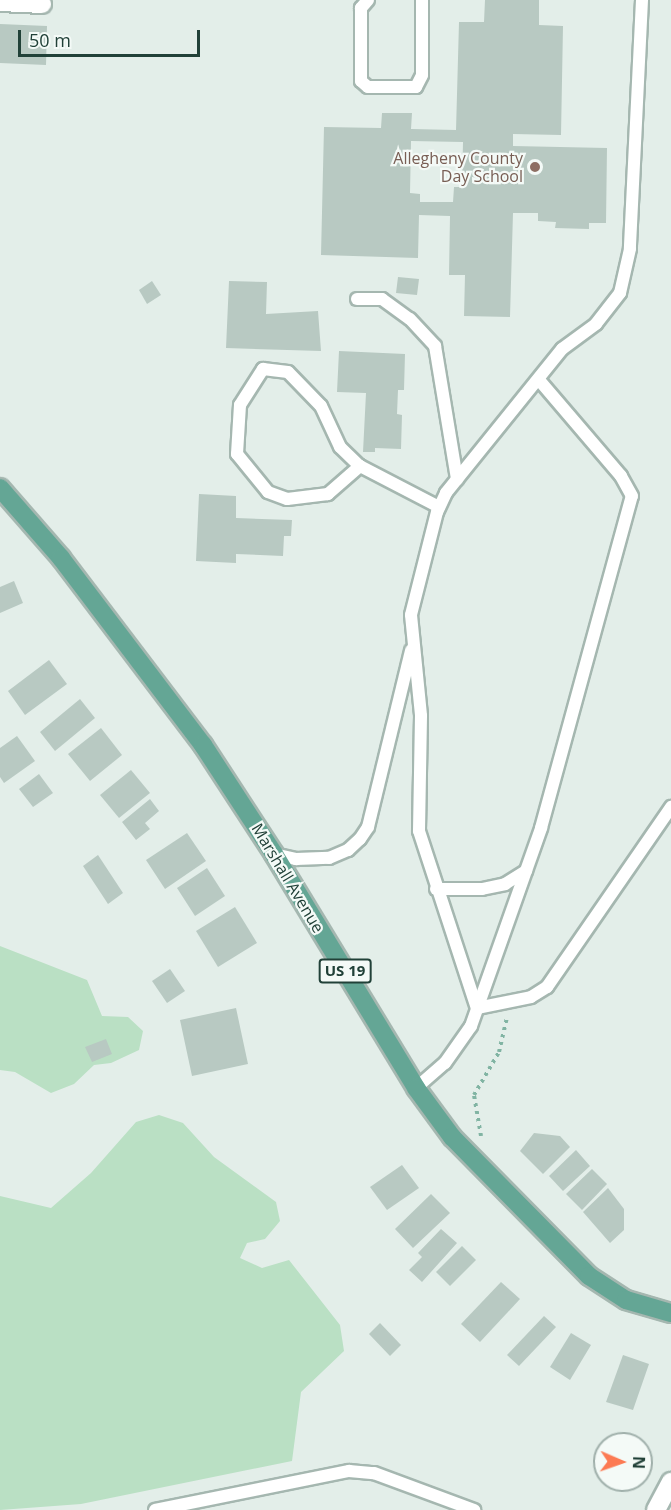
<!DOCTYPE html>
<style>
body{margin:0}
#map{position:relative;width:671px;height:1510px;overflow:hidden;background:#e3eee9;font-family:"Open Sans",sans-serif}
div>[style]{position:absolute}
.green>*{inset:0;background:#bae0c4}
.building>*{inset:0;background:#b8c9c2}
.path>*{height:4px;margin-top:-2px;transform-origin:0;background:repeating-linear-gradient(90deg,#81b4a3 0 3px,transparent 0 7.5px)}
.roads{filter:drop-shadow(2px 0 #a5b7b0) drop-shadow(-2px 0 #a5b7b0) drop-shadow(0 2px #a5b7b0) drop-shadow(0 -2px #a5b7b0)}
.service>*{height:12px;margin:-6px;padding:0 6px;transform-origin:6px;border-radius:6px;background:#fff}
.minor>*{height:18px;margin:-9px;padding:0 9px;transform-origin:9px;border-radius:9px;background:#fff}
.primary>*{height:18px;margin:-9px;padding:0 9px;transform-origin:9px;border-radius:9px;background:#64a695}
.dots>*{width:16px;height:16px;translate:-50% -50%;box-sizing:border-box;border:3px solid #f4faf7;border-radius:50%}
span{translate:-50% -50%;white-space:nowrap;text-align:center;line-height:1.15;-webkit-text-stroke:4.5px #f4faf7;paint-order:stroke}
.shield-label span{padding:2px 4px;background:#f4faf7;border:2px solid;border-radius:4px;-webkit-text-stroke-width:0}
.shield-label{font-size:15px;color:#214138;font-weight:700}
.education-label{font-size:16px;color:#785e54}
.right{translate:-100% -50%;text-align:right}
.street-label{font-size:16px;color:#214138}
.north{position:absolute;left:593px;top:1432px;width:60px;height:60px;box-sizing:border-box;background:#f4faf7;border:2px solid #a0b0ab;border-radius:50%;rotate:92deg;font-size:16px;font-weight:700;line-height:24px;text-align:center;color:#214138}
.north::after{content:'';display:block;margin:auto;width:21px;height:27px;background:#fc7a53;clip-path:polygon(50% 0,100% 100%,50% 72%,0 100%)}
.scale{position:absolute;left:18px;top:30px;width:182px;height:27px;box-sizing:border-box;border:3px solid #214138;border-top:0;padding-left:8px;font-size:18px;line-height:21px;white-space:nowrap;color:#214138;-webkit-text-stroke:4px #f4faf7;paint-order:stroke}
</style>
<div id="map">
<div class="green">
<div style="clip-path:polygon(0 946px,87px 980px,102px 1016px,128px 1017px,143px 1031px,139px 1050px,111px 1063px,94px 1065px,74px 1084px,51px 1093px,15px 1072px,0 1070px)"></div>
<div style="clip-path:polygon(159px 1115px,183px 1123px,214px 1157px,276px 1202px,280px 1221px,265px 1239px,247px 1243px,240px 1258px,262px 1268px,289px 1260px,340px 1325px,344px 1351px,301px 1392px,292px 1461px,81px 1504px,0 1510px,0 1196px,51px 1208px,91px 1173px,136px 1122px)"></div>
</div>
<div class="building">
<div style="clip-path:polygon(evenodd,485px 0,539px 0,539px 25px,563px 26px,561px 135px,513px 134px,513px 146px,607px 148px,606px 223px,589px 223px,589px 229px,555px 228px,556px 222px,538px 221px,538px 213px,513px 213px,510px 317px,464px 316px,465px 275px,449px 275px,450px 216px,419px 215px,418px 258px,321px 255px,324px 127px,381px 128px,382px 113px,412px 113px,411px 129px,456px 130px,459px 22px,484px 22px,485px 0,411px 141px,463px 142px,462px 187px,454px 187px,453px 202px,420px 202px,420px 194px,410px 193px,411px 141px)"></div>
<div style="clip-path:polygon(0 24px,47px 26px,46px 65px,0 63px)"></div>
<div style="clip-path:polygon(398px 277px,419px 279px,417px 295px,396px 293px)"></div>
<div style="clip-path:polygon(152px 281px,161px 295px,147px 304px,139px 290px)"></div>
<div style="clip-path:polygon(229px 281px,267px 282px,266px 314px,318px 311px,321px 351px,226px 348px)"></div>
<div style="clip-path:polygon(339px 351px,405px 354px,404px 390px,398px 390px,397px 414px,402px 415px,401px 449px,375px 448px,375px 452px,363px 452px,366px 393px,337px 392px)"></div>
<div style="clip-path:polygon(199px 494px,236px 496px,236px 518px,292px 520px,291px 536px,284px 536px,283px 556px,236px 554px,236px 563px,196px 561px)"></div>
<div style="clip-path:polygon(14px 581px,23px 603px,0 613px,0 587px)"></div>
<div style="clip-path:polygon(49px 660px,67px 684px,25px 715px,8px 691px)"></div>
<div style="clip-path:polygon(80px 699px,95px 718px,55px 751px,40px 732px)"></div>
<div style="clip-path:polygon(101px 728px,122px 755px,90px 781px,68px 754px)"></div>
<div style="clip-path:polygon(17px 736px,35px 761px,4px 783px,0 777px,0 748px)"></div>
<div style="clip-path:polygon(131px 770px,150px 793px,119px 818px,100px 795px)"></div>
<div style="clip-path:polygon(39px 774px,53px 793px,33px 807px,19px 789px)"></div>
<div style="clip-path:polygon(150px 799px,159px 811px,145px 823px,150px 829px,136px 840px,122px 822px)"></div>
<div style="clip-path:polygon(187px 833px,206px 861px,165px 889px,146px 860px)"></div>
<div style="clip-path:polygon(98px 855px,123px 893px,108px 904px,83px 866px)"></div>
<div style="clip-path:polygon(207px 868px,225px 896px,195px 916px,177px 888px)"></div>
<div style="clip-path:polygon(235px 907px,257px 943px,218px 967px,196px 931px)"></div>
<div style="clip-path:polygon(170px 969px,185px 991px,167px 1003px,152px 981px)"></div>
<div style="clip-path:polygon(236px 1008px,248px 1064px,192px 1076px,180px 1020px)"></div>
<div style="clip-path:polygon(106px 1039px,112px 1054px,92px 1062px,85px 1047px)"></div>
<div style="clip-path:polygon(534px 1133px,560px 1136px,570px 1147px,543px 1174px,520px 1151px)"></div>
<div style="clip-path:polygon(576px 1150px,590px 1166px,563px 1191px,549px 1176px)"></div>
<div style="clip-path:polygon(402px 1165px,419px 1188px,387px 1210px,370px 1187px)"></div>
<div style="clip-path:polygon(592px 1169px,607px 1184px,582px 1210px,566px 1194px)"></div>
<div style="clip-path:polygon(608px 1188px,624px 1209px,624px 1230px,610px 1243px,583px 1212px)"></div>
<div style="clip-path:polygon(431px 1194px,450px 1213px,413px 1248px,395px 1229px)"></div>
<div style="clip-path:polygon(441px 1229px,457px 1243px,422px 1282px,409px 1270px,422px 1257px,418px 1253px)"></div>
<div style="clip-path:polygon(462px 1246px,476px 1260px,450px 1286px,436px 1272px)"></div>
<div style="clip-path:polygon(501px 1282px,520px 1299px,480px 1342px,461px 1324px)"></div>
<div style="clip-path:polygon(544px 1316px,556px 1327px,519px 1366px,507px 1355px)"></div>
<div style="clip-path:polygon(380px 1323px,401px 1345px,390px 1356px,369px 1334px)"></div>
<div style="clip-path:polygon(571px 1333px,591px 1345px,570px 1380px,550px 1367px)"></div>
<div style="clip-path:polygon(623px 1355px,649px 1364px,633px 1410px,606px 1402px)"></div>
</div>
<div class="path">
<div style="left:481px;top:1136px;width:42px;rotate:-99.7deg"></div>
<div style="left:474px;top:1095px;width:50px;rotate:-59.8deg"></div>
<div style="left:499px;top:1052px;width:35px;rotate:-77deg"></div>
</div>
<div class="roads">
<div class="service">
<div style="left:368px;top:0;width:11px;rotate:131deg"></div>
<div style="left:361px;top:8px;width:73px;rotate:90deg"></div>
<div style="left:361px;top:81px;width:9px;rotate:41deg"></div>
<div style="left:368px;top:87px;width:48px"></div>
<div style="left:416px;top:87px;width:13px;rotate:-63deg"></div>
<div style="left:422px;top:75px;width:75px;rotate:-90deg"></div>
<div style="left:642px;top:0;width:249px;rotate:92.8deg"></div>
<div style="left:630px;top:249px;width:45px;rotate:102.8deg"></div>
<div style="left:620px;top:293px;width:39px;rotate:128deg"></div>
<div style="left:596px;top:324px;width:42px;rotate:143.7deg"></div>
<div style="left:562px;top:349px;width:185px;rotate:128.9deg"></div>
<div style="left:446px;top:493px;width:21px;rotate:115deg"></div>
<div style="left:437px;top:512px;width:106px;rotate:104.2deg"></div>
<div style="left:411px;top:615px;width:101px;rotate:84.3deg"></div>
<div style="left:421px;top:716px;width:115px;rotate:91deg"></div>
<div style="left:419px;top:831px;width:186px;rotate:71.9deg"></div>
<div style="left:477px;top:1008px;width:55px;rotate:-11.5deg"></div>
<div style="left:531px;top:997px;width:19px;rotate:-32deg"></div>
<div style="left:547px;top:987px;width:219px;rotate:-55.4deg"></div>
<div style="left:357px;top:299px;width:25px"></div>
<div style="left:382px;top:299px;width:34px;rotate:36deg"></div>
<div style="left:410px;top:319px;width:37px;rotate:47deg"></div>
<div style="left:435px;top:346px;width:135px;rotate:80.6deg"></div>
<div style="left:360px;top:466px;width:43px;rotate:138.8deg"></div>
<div style="left:328px;top:494px;width:41px;rotate:173deg"></div>
<div style="left:287px;top:499px;width:20px;rotate:-160deg"></div>
<div style="left:268px;top:492px;width:49px;rotate:-129.2deg"></div>
<div style="left:237px;top:454px;width:49px;rotate:-86.5deg"></div>
<div style="left:240px;top:405px;width:43px;rotate:-57.4deg"></div>
<div style="left:263px;top:369px;width:25px;rotate:7deg"></div>
<div style="left:288px;top:372px;width:47px;rotate:45.9deg"></div>
<div style="left:321px;top:406px;width:45px;rotate:65.1deg"></div>
<div style="left:340px;top:447px;width:28px;rotate:44deg"></div>
<div style="left:360px;top:466px;width:89px;rotate:27.4deg"></div>
<div style="left:274px;top:854px;width:23px;rotate:13deg"></div>
<div style="left:296px;top:859px;width:33px;rotate:-2deg"></div>
<div style="left:329px;top:858px;width:21px;rotate:-23deg"></div>
<div style="left:348px;top:850px;width:16px;rotate:-43deg"></div>
<div style="left:360px;top:839px;width:14px;rotate:-56deg"></div>
<div style="left:368px;top:827px;width:182px;rotate:-76.3deg"></div>
<div style="left:436px;top:889px;width:46px"></div>
<div style="left:482px;top:889px;width:24px;rotate:-12deg"></div>
<div style="left:505px;top:884px;width:25px;rotate:-32deg"></div>
<div style="left:416px;top:1088px;width:38px;rotate:-41deg"></div>
<div style="left:445px;top:1063px;width:45px;rotate:-54.9deg"></div>
<div style="left:471px;top:1026px;width:210px;rotate:-70.5deg"></div>
<div style="left:541px;top:828px;width:344px;rotate:-74.7deg"></div>
<div style="left:632px;top:496px;width:23px;rotate:-119deg"></div>
<div style="left:621px;top:476px;width:126px;rotate:-130.5deg"></div>
<div style="left:155px;top:1510px;width:198px;rotate:-11.4deg"></div>
<div style="left:349px;top:1471px;width:25px;rotate:5deg"></div>
<div style="left:374px;top:1473px;width:107px;rotate:20.3deg"></div>
</div>
<div class="minor">
<div style="left:0;top:2px;width:42px;rotate:2.7deg"></div>
<div style="left:656px;top:1510px;width:32px;rotate:-62deg"></div>
</div>
<div class="primary">
<div style="left:0;top:488px;width:93px;rotate:48.9deg"></div>
<div style="left:61px;top:558px;width:235px;rotate:52.8deg"></div>
<div style="left:203px;top:745px;width:130px;rotate:56.9deg"></div>
<div style="left:274px;top:854px;width:274px;rotate:58.7deg"></div>
<div style="left:416px;top:1088px;width:61px;rotate:53.7deg"></div>
<div style="left:452px;top:1137px;width:195px;rotate:45.4deg"></div>
<div style="left:589px;top:1276px;width:44px;rotate:33deg"></div>
<div style="left:626px;top:1300px;width:47px;rotate:16.1deg"></div>
</div>
</div>
<div class="dots">
<div style="left:535px;top:167px;background:#8d6e63"></div>
</div>
<div class="shield-label">
<span style="left:345px;top:971px">US 19</span>
</div>
<div class="education-label">
<span class="right" style="left:523px;top:167px">Allegheny County<br>Day School</span>
</div>
<div class="street-label">
<span style="left:288px;top:878px;rotate:59deg">Marshall Avenue</span>
</div>
<div class="north">N</div>
<div class="scale">50 m</div>
</div>
